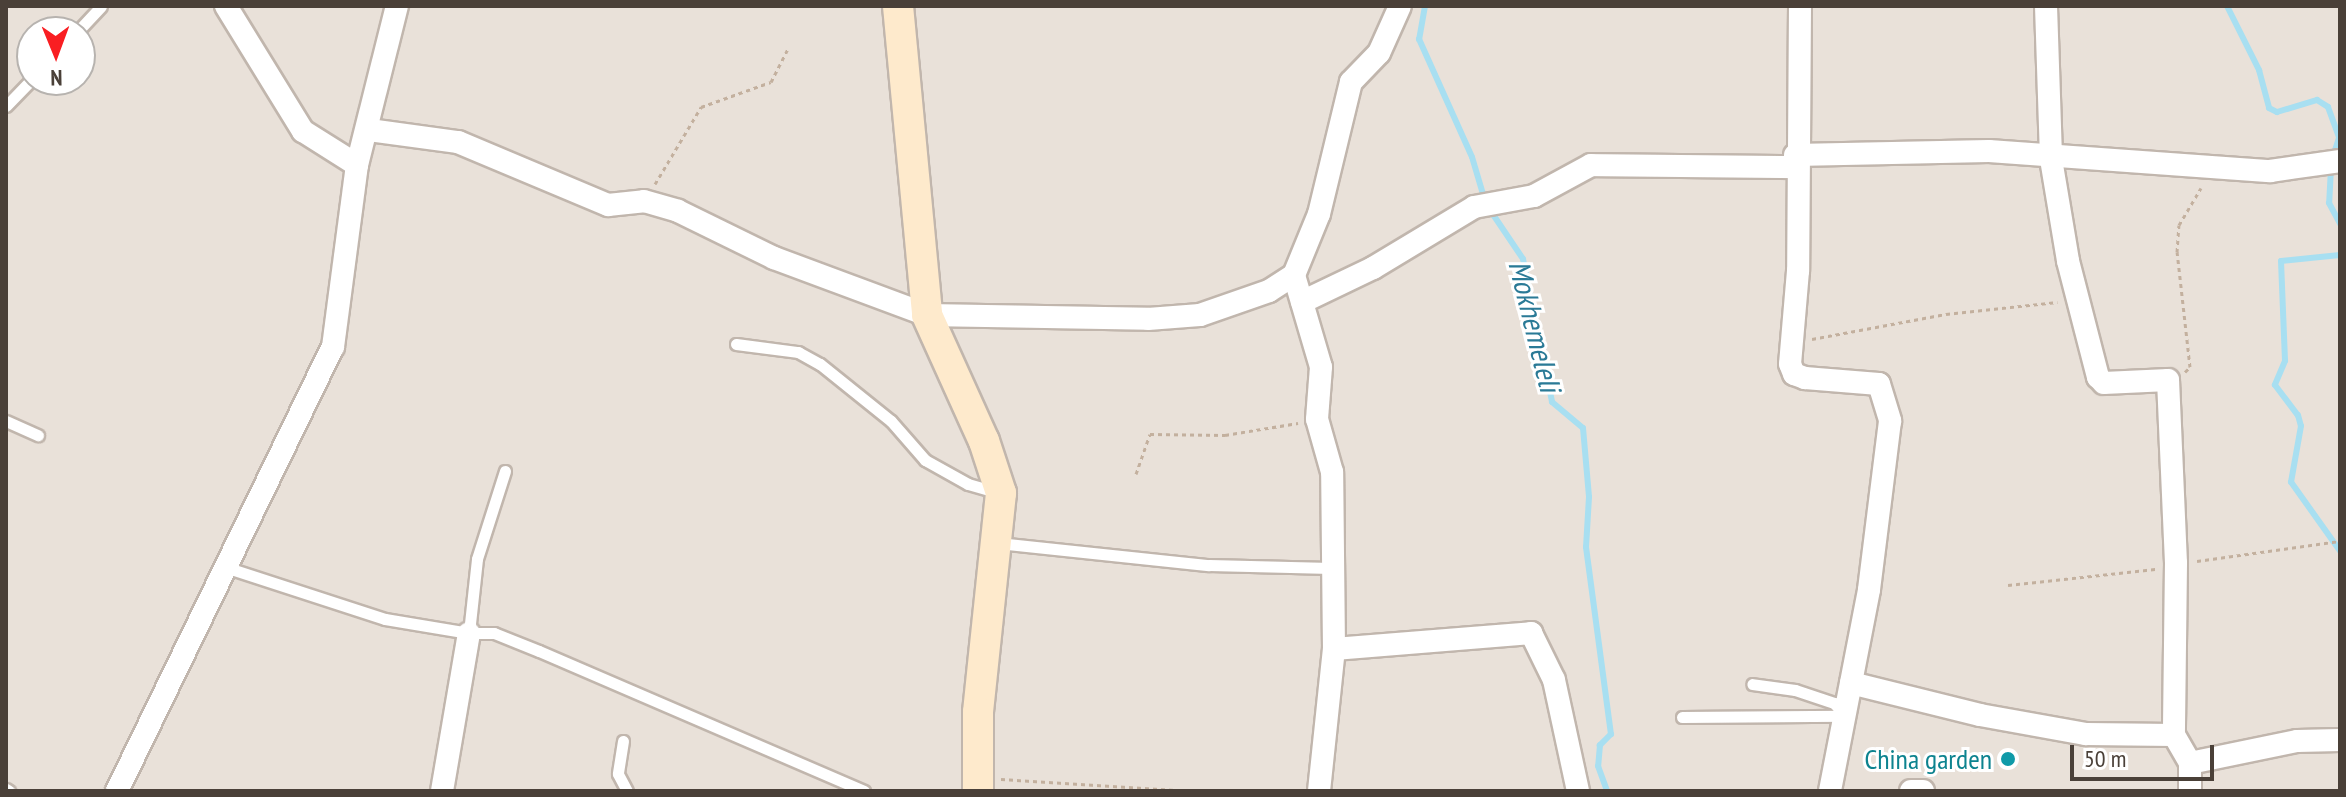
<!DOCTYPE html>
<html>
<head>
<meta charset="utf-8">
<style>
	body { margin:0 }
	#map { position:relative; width:2346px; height:797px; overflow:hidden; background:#f5f0eb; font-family:"PT Sans Narrow",sans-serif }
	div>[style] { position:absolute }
	.residential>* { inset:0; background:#e9e1d9 }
	.stream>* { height:6px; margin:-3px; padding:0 3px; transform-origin:3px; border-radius:3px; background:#a8dff1 }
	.path>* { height:3px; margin-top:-1.5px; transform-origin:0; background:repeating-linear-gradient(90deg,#c3b09e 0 4px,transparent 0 8px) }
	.roads { filter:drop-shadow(2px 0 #c1b6ad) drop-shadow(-2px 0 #c1b6ad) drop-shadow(0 2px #c1b6ad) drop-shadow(0 -2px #c1b6ad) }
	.lane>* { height:11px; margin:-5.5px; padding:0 5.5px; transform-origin:5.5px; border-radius:5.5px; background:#fff }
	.street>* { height:22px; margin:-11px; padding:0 11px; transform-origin:11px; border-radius:11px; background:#fff }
	.secondary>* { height:30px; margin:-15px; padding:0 15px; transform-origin:15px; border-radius:15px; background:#feeacc }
	.dots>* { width:22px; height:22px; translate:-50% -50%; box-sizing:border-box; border:4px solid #fff; border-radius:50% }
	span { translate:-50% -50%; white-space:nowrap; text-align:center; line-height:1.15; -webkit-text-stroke:6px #fff; paint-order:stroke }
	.culture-label { font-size:28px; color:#0d838f }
	.right { translate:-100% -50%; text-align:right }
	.water-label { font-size:30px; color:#2a7a96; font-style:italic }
	.frame { position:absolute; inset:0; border:8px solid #4a4038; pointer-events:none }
	.north { position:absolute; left:16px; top:16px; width:80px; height:80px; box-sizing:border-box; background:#fff; border:2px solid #b7b3af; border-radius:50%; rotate:179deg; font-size:22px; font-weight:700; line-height:32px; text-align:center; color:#4a4038 }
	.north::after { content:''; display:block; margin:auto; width:28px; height:36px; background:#f91e22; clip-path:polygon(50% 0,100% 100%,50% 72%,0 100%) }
	.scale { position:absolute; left:2070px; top:745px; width:144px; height:36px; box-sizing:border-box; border:4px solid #4a4038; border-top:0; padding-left:10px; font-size:24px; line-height:28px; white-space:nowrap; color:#4a4038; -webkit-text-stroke:6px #fff; paint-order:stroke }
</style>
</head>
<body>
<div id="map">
	<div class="residential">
		<div style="clip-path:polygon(evenodd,6px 6px,2340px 6px,2340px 791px,6px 791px,6px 6px,32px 32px,80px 32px,80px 80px,32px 80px,32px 32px)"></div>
	</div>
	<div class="stream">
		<div style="left:1425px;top:6px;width:34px;rotate:100deg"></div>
		<div style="left:1419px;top:39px;width:129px;rotate:65.8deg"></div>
		<div style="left:1472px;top:157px;width:46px;rotate:73.5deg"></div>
		<div style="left:2227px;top:6px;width:72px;rotate:63.4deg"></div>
		<div style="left:2259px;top:70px;width:39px;rotate:75deg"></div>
		<div style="left:2269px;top:108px;width:9px;rotate:27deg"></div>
		<div style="left:2277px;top:112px;width:42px;rotate:-16.7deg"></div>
		<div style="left:2317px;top:100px;width:13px;rotate:32deg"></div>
		<div style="left:2328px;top:107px;width:33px;rotate:70deg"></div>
		<div style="left:2339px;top:138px;width:20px;rotate:108deg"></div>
		<div style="left:2331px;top:168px;width:35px;rotate:93deg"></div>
		<div style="left:2329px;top:203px;width:24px;rotate:62deg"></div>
		<div style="left:1490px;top:210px;width:59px;rotate:56deg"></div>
		<div style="left:1523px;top:259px;width:146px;rotate:78.5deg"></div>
		<div style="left:1552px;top:402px;width:40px;rotate:40deg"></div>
		<div style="left:1583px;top:428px;width:69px;rotate:85deg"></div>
		<div style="left:1589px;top:497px;width:50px;rotate:93.4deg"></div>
		<div style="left:1586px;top:547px;width:189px;rotate:82.4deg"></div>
		<div style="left:1611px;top:734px;width:16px;rotate:135deg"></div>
		<div style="left:1600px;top:745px;width:21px;rotate:95deg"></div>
		<div style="left:1598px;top:766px;width:27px;rotate:70deg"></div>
		<div style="left:2340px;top:255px;width:59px;rotate:174.2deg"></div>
		<div style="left:2281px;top:261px;width:100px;rotate:87.7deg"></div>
		<div style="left:2285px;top:361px;width:26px;rotate:113deg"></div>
		<div style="left:2275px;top:385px;width:38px;rotate:53deg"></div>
		<div style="left:2298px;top:415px;width:11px;rotate:75deg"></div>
		<div style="left:2301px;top:426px;width:57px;rotate:100.1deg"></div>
		<div style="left:2291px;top:482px;width:85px;rotate:54.6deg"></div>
	</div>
	<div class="path">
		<div style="left:655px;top:184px;width:90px;rotate:-59.1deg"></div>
		<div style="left:701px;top:107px;width:74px;rotate:-19.7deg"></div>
		<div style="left:771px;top:82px;width:38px;rotate:-63deg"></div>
		<div style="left:1812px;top:339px;width:136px;rotate:-10.6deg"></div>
		<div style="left:1946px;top:314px;width:112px;rotate:-6.2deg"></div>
		<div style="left:2185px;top:372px;width:7px;rotate:-45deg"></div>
		<div style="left:2190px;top:367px;width:116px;rotate:-96.4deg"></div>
		<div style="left:2177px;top:252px;width:27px;rotate:-86deg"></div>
		<div style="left:2179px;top:225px;width:43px;rotate:-59.3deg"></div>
		<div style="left:1136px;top:474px;width:42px;rotate:-70.7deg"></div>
		<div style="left:1150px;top:434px;width:75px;rotate:0.8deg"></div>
		<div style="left:1225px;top:435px;width:74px;rotate:-9.3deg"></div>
		<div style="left:2197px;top:561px;width:144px;rotate:-8deg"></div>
		<div style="left:2008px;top:585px;width:148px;rotate:-6.2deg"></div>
		<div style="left:1001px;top:779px;width:191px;rotate:3.6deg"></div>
	</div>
	<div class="roads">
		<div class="lane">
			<div style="left:77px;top:32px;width:35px;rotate:-47deg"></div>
			<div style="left:6px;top:106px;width:37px;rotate:-46deg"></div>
			<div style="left:736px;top:344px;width:63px;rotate:7.4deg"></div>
			<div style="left:798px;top:352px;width:25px;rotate:29deg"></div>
			<div style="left:820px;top:364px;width:91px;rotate:38.8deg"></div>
			<div style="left:891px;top:421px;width:52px;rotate:48.9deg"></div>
			<div style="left:925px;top:460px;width:49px;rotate:29.2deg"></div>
			<div style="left:968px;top:484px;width:29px;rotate:16deg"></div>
			<div style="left:6px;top:421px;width:35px;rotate:24deg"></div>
			<div style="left:505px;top:471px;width:92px;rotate:107.7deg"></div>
			<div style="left:477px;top:559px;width:74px;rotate:96.2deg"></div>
			<div style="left:469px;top:633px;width:25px"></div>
			<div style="left:494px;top:633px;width:48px;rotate:21.8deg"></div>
			<div style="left:539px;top:651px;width:354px;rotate:23.3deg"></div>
			<div style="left:998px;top:543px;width:212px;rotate:6deg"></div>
			<div style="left:1209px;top:565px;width:122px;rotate:1.4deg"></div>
			<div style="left:228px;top:568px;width:165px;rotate:18deg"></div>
			<div style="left:385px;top:619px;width:85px;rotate:9.5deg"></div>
			<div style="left:1682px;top:717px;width:163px;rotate:-0.4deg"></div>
			<div style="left:1845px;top:716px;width:17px;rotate:-130deg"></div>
			<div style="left:1834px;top:703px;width:41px;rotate:-161.6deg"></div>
			<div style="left:1795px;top:690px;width:43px;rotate:-172.1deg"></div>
			<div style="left:623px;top:741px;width:33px;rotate:99deg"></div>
			<div style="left:618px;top:774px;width:19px;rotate:62deg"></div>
			<div style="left:6px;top:789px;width:4px;rotate:34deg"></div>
		</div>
		<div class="street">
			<div style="left:226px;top:6px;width:147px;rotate:58.4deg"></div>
			<div style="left:303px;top:131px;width:64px;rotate:32.2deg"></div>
			<div style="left:1800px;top:6px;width:265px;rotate:90.4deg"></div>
			<div style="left:1798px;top:271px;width:93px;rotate:94.9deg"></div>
			<div style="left:1790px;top:364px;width:11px;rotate:68deg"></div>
			<div style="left:1794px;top:374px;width:12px;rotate:20deg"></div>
			<div style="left:1805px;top:378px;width:74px;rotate:4.6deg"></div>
			<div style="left:1879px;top:384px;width:39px;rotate:73deg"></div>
			<div style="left:1890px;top:421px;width:170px;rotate:97.1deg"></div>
			<div style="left:1869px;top:590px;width:205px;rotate:101deg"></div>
			<div style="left:2046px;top:6px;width:153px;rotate:88.1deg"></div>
			<div style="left:2051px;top:159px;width:103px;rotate:80.5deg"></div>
			<div style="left:2068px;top:261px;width:120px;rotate:75.5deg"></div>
			<div style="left:2098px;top:377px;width:8px;rotate:45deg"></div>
			<div style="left:2104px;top:383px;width:64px;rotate:-2.7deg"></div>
			<div style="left:2168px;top:380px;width:183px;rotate:87.5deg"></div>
			<div style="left:2176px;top:563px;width:172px;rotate:90.7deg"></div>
			<div style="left:2174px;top:735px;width:32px;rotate:60deg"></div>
			<div style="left:2190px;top:763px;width:28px;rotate:90deg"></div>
			<div style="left:369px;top:130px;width:90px;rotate:7.7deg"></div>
			<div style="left:458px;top:142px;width:163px;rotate:22.8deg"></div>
			<div style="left:608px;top:205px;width:36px;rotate:-6deg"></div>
			<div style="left:644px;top:201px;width:35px;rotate:16deg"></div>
			<div style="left:678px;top:211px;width:107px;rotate:26.1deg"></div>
			<div style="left:774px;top:258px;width:163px;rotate:20.4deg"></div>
			<div style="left:927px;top:315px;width:221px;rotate:1deg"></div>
			<div style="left:1148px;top:319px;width:52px;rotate:-4.4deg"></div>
			<div style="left:1200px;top:315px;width:73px;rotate:-19.2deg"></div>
			<div style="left:1269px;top:291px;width:30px;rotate:-33deg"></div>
			<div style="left:1795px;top:155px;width:194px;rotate:-1.2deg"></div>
			<div style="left:1989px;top:151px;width:282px;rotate:4.1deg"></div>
			<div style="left:2270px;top:171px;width:71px;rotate:-8.1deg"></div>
			<div style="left:1302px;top:302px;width:79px;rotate:-25.6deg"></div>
			<div style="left:1373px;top:268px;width:118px;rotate:-31.1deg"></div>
			<div style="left:1474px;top:207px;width:61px;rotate:-10.4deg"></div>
			<div style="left:1534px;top:196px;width:65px;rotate:-28.5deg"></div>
			<div style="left:1591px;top:165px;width:204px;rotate:0.6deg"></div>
			<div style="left:1334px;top:649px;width:198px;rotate:-4.6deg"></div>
			<div style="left:1531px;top:633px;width:52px;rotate:63.9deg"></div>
			<div style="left:1554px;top:680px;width:114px;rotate:77.8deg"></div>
			<div style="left:1851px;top:683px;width:133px;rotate:13.9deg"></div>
			<div style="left:1980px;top:715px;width:108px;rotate:10.2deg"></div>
			<div style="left:2086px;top:734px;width:88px;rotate:0.7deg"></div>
			<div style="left:2190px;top:763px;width:109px;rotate:-11.6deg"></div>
			<div style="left:2297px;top:741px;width:43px;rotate:-1.3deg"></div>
			<div style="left:117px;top:791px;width:494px;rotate:-64.1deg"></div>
			<div style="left:333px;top:347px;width:184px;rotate:-82.5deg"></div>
			<div style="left:357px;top:165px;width:164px;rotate:-75.9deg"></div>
			<div style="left:442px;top:791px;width:160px;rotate:-80.3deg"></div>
			<div style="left:1319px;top:791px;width:143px;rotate:-84deg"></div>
			<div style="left:1334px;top:649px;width:177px;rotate:-90.6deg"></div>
			<div style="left:1332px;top:472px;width:55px;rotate:-105.8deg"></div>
			<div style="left:1317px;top:419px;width:52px;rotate:-85.6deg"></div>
			<div style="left:1321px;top:367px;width:96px;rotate:-106.4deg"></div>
			<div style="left:1294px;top:275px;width:66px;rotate:-67.7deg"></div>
			<div style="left:1319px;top:214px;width:136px;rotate:-76.4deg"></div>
			<div style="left:1351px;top:82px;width:40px;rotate:-46deg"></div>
			<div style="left:1379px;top:53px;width:51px;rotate:-65.9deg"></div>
			<div style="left:1911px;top:791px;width:12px"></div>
		</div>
		<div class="secondary">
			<div style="left:898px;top:6px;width:310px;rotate:84.6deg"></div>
			<div style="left:927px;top:315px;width:138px;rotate:65.7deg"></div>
			<div style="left:984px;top:441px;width:55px;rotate:71.9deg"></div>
			<div style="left:1001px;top:493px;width:220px;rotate:96deg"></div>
			<div style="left:978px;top:712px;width:79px;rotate:90deg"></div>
		</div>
	</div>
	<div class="dots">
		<div style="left:2008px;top:759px;background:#0f9aa8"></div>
	</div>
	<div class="culture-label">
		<span class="right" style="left:1992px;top:759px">China garden</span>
	</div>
	<div class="water-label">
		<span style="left:1535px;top:326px;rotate:76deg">Mokhemeleli</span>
	</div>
	<div class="frame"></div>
	<div class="north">N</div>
	<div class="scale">50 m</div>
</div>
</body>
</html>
